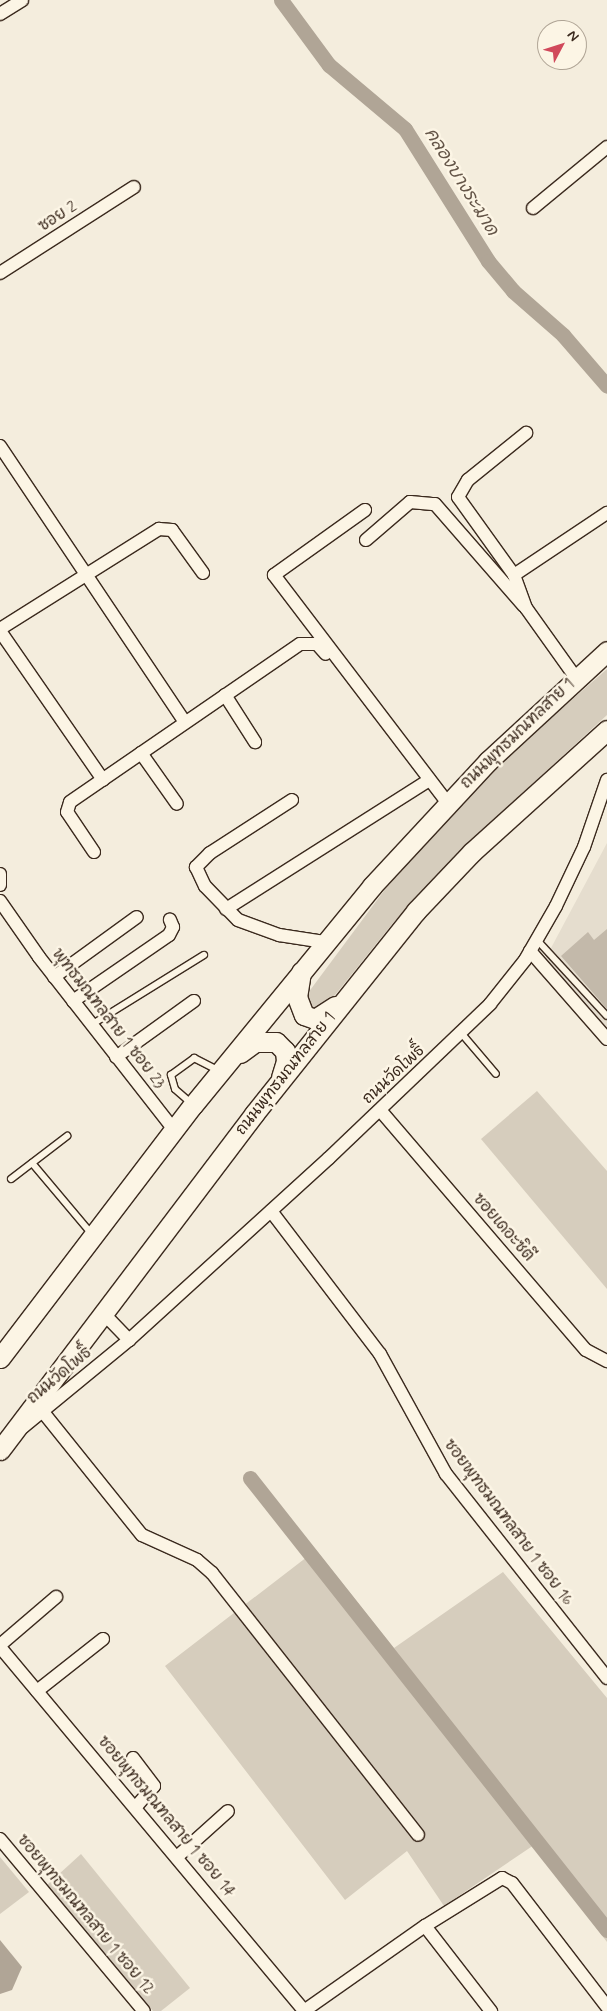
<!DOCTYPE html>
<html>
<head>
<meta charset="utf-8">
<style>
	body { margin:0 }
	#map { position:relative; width:607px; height:2011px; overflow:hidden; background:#f4eddd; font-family:Mynerve,"Playpen Sans Thai",sans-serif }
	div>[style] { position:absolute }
	.built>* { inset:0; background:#e5ddce }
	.green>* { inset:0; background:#d6cdbd }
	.water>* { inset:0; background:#b0a596 }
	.canal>* { height:15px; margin:-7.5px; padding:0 7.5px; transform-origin:7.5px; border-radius:7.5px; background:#b0a596 }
	.building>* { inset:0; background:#c3b9aa }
	.roads { filter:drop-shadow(1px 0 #3b2a1e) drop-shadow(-1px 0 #3b2a1e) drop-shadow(0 1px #3b2a1e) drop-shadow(0 -1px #3b2a1e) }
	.lane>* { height:6px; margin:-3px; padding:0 3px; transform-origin:3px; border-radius:3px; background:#fcf5e5 }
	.street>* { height:12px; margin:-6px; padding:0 6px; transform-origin:6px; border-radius:6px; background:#fcf5e5 }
	.secondary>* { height:19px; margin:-9.5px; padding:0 9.5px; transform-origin:9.5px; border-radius:9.5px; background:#fcf5e5 }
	span { translate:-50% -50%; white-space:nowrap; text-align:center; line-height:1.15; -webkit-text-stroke:5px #fcf5e5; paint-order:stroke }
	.street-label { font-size:16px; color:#3b2a1e }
	.water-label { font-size:18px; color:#645548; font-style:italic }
	.north { position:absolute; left:537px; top:20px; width:50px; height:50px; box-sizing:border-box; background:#fcf5e5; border:1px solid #afa495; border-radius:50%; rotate:50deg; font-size:14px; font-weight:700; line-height:20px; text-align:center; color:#3b2a1e }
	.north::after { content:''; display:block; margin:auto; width:18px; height:22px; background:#d1495b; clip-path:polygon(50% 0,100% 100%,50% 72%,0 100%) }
</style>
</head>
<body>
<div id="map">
	<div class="built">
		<div style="clip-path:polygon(607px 843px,607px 1033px,543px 963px)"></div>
	</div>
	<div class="green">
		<div style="clip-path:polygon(607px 669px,607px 715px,465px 846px,393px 923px,327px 1005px,313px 1010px,308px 1006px,308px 993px,386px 888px,505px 758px)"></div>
		<div style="clip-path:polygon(537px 1091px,607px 1171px,607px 1289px,481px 1139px)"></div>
		<div style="clip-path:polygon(316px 1550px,394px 1648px,503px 1572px,607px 1698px,607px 1942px,534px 1845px,444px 1906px,407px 1851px,345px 1900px,165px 1666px)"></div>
		<div style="clip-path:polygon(81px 1854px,190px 1988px,161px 2011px,153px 2011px,47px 1885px)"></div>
		<div style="clip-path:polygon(0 1857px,29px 1892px,0 1914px)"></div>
	</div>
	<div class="water">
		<div style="clip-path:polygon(0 1940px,22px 1967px,12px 1990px,0 1994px)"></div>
	</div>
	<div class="canal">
		<div style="left:281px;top:0;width:81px;rotate:53.6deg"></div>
		<div style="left:329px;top:65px;width:99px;rotate:40.1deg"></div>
		<div style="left:405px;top:129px;width:156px;rotate:57.8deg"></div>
		<div style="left:488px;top:261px;width:39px;rotate:50deg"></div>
		<div style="left:513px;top:291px;width:67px;rotate:41.3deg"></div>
		<div style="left:563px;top:335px;width:67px;rotate:49.2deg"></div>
		<div style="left:250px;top:1478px;width:576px;rotate:51.7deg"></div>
	</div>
	<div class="building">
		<div style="clip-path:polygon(607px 929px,607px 1009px,561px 956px,588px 932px,594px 940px)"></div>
	</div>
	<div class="roads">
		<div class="lane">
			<div style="left:537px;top:940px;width:103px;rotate:47.4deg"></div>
			<div style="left:91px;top:1025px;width:133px;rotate:-31.8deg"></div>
			<div style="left:462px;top:1034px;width:52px;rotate:49.6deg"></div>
			<div style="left:191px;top:1103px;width:21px;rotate:-139deg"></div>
			<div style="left:175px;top:1089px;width:15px;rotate:-106deg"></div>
			<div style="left:171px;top:1075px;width:29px;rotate:-36deg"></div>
			<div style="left:194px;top:1058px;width:28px;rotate:27deg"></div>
			<div style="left:32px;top:1163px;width:92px;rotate:49.9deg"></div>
			<div style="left:11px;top:1179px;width:71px;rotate:-37.5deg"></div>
		</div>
		<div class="street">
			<div style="left:0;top:14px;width:26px;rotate:-32deg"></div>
			<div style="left:533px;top:208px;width:96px;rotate:-39.5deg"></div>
			<div style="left:0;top:273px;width:159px;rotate:-32.7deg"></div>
			<div style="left:0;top:446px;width:332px;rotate:56.2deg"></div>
			<div style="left:365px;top:510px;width:112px;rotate:144.5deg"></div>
			<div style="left:274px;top:575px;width:287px;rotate:52.7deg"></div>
			<div style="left:366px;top:540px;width:58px;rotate:-40.8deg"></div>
			<div style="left:410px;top:502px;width:25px;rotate:5deg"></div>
			<div style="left:435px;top:504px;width:135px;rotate:48.9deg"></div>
			<div style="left:514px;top:575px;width:96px;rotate:-125.7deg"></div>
			<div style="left:458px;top:497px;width:20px;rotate:-60deg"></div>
			<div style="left:468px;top:480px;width:75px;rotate:-39deg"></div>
			<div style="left:0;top:629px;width:188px;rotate:-32.2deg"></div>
			<div style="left:159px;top:529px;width:13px;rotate:4deg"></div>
			<div style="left:172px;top:530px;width:53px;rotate:54.2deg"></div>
			<div style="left:0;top:631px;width:181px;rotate:55.3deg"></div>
			<div style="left:576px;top:678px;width:86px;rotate:-125.5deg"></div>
			<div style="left:526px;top:608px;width:35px;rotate:-110deg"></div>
			<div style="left:514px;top:575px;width:112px;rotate:-33.7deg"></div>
			<div style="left:225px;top:695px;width:56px;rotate:57.4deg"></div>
			<div style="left:141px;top:753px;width:62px;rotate:54.8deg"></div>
			<div style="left:292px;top:800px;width:98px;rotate:147.1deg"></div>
			<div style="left:210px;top:853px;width:20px;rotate:135deg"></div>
			<div style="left:196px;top:867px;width:21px;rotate:65deg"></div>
			<div style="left:205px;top:886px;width:47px;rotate:45.9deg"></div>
			<div style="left:238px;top:920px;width:44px;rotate:20.1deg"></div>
			<div style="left:279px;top:935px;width:46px;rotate:8.8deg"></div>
			<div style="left:94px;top:852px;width:48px;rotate:-124deg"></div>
			<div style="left:67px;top:812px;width:10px;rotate:-73deg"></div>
			<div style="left:70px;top:802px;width:279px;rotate:-34.5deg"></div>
			<div style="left:300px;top:644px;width:17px"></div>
			<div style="left:317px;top:644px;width:13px;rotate:48deg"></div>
			<div style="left:0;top:874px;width:11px;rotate:90deg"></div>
			<div style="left:0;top:901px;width:68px;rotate:55.1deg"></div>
			<div style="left:39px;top:957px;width:221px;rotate:52deg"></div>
			<div style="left:226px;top:909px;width:241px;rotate:-32.4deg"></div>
			<div style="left:530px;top:951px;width:117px;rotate:48.8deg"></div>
			<div style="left:54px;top:977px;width:102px;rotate:-35.9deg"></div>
			<div style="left:73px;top:1001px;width:116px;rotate:-34.5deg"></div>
			<div style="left:169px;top:935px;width:9px;rotate:-63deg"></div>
			<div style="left:173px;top:927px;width:8px;rotate:-113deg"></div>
			<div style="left:116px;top:1057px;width:96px;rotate:-35.7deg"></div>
			<div style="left:380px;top:1110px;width:316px;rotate:49.4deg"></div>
			<div style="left:586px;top:1350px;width:24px;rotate:28deg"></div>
			<div style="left:271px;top:1211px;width:180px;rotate:52.7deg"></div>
			<div style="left:380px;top:1354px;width:137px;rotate:61.2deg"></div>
			<div style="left:446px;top:1474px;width:260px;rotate:51.7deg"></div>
			<div style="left:105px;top:1315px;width:35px;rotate:46deg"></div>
			<div style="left:43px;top:1412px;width:158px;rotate:51.2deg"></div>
			<div style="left:142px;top:1535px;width:60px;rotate:24.4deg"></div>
			<div style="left:197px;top:1560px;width:20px;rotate:41deg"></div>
			<div style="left:212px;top:1573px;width:333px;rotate:51.8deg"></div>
			<div style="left:23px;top:1427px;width:137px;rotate:-39.4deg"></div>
			<div style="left:129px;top:1340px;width:270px;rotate:-42.3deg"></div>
			<div style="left:329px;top:1158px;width:223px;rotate:-43.7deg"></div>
			<div style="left:490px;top:1004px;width:56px;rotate:-51.5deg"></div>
			<div style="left:525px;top:960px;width:62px;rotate:-60.1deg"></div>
			<div style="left:556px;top:906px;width:65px;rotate:-64.6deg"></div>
			<div style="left:584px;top:847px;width:71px;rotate:-71.1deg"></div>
			<div style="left:0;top:1645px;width:74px;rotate:-40.6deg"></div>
			<div style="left:0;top:1647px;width:474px;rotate:50.1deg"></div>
			<div style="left:304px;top:2011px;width:148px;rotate:-35.1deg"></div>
			<div style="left:425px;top:1926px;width:91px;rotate:-31.9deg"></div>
			<div style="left:502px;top:1878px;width:11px;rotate:27deg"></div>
			<div style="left:512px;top:1883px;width:156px;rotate:52.5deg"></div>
			<div style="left:37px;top:1691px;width:84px;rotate:-38.2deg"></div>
			<div style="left:133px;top:1758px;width:35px;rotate:53deg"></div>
			<div style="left:154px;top:1786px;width:28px;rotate:131deg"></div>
			<div style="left:0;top:1839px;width:224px;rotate:50.1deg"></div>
			<div style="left:178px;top:1856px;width:67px;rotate:-42deg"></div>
			<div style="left:425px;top:1926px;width:108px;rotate:52.2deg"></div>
		</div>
		<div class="secondary">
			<div style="left:301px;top:972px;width:25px;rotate:99deg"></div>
			<div style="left:297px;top:997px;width:19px;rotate:69deg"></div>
			<div style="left:304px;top:1015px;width:12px;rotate:20deg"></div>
			<div style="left:315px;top:1019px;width:24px;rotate:-33deg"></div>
			<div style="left:240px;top:1053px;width:19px;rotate:-36deg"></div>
			<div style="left:255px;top:1042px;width:21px"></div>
			<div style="left:276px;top:1042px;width:13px;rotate:45deg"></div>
			<div style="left:285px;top:1051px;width:10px;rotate:84deg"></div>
			<div style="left:286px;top:1061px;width:17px;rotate:107deg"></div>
			<div style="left:0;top:1358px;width:318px;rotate:-52.7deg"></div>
			<div style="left:193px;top:1105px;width:283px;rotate:-50.7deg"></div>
			<div style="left:372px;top:886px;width:171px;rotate:-47.1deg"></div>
			<div style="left:488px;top:761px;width:162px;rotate:-42.7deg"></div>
			<div style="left:0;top:1450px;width:421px;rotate:-52.9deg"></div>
			<div style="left:254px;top:1114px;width:260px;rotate:-51.4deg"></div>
			<div style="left:416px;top:911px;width:81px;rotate:-46.5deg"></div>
			<div style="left:472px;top:852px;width:182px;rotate:-42.1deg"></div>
		</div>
	</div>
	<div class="street-label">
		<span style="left:58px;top:217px;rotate:-33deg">ซอย 2</span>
		<span style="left:518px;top:734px;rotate:-44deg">ถนนพุทธมณฑลสาย 1</span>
		<span style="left:108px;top:1019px;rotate:52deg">พุทธมณฑลสาย 1 ซอย 23</span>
		<span style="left:286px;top:1074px;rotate:-52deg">ถนนพุทธมณฑลสาย 1</span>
		<span style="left:394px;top:1075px;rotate:-43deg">ถนนวัดโพธิ์</span>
		<span style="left:503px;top:1228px;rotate:49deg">ซอยเดอะซิตี</span>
		<span style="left:60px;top:1376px;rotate:-40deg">ถนนวัดโพธิ์</span>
		<span style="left:508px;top:1523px;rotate:53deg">ซอยพุทธมณฑลสาย 1 ซอย 16</span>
		<span style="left:166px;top:1817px;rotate:50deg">ซอยพุทธมณฑลสาย 1 ซอย 14</span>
		<span style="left:85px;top:1915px;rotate:50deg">ซอยพุทธมณฑลสาย 1 ซอย 12</span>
	</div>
	<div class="water-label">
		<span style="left:461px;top:182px;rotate:58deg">คลองบางระมาด</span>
	</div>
	<div class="north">N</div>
</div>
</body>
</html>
